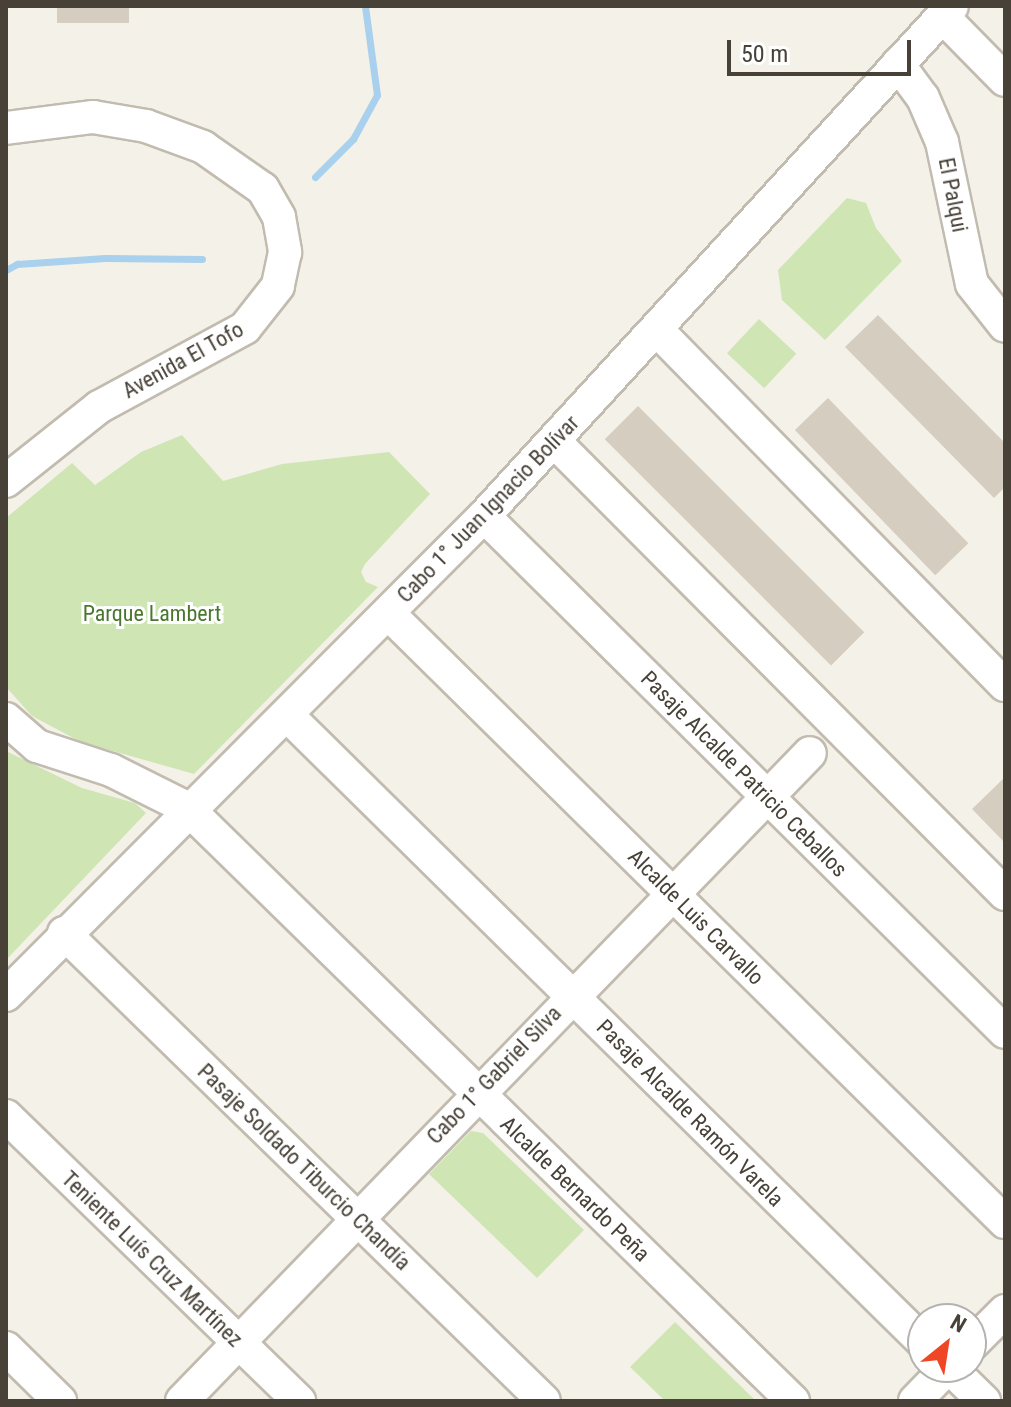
<!DOCTYPE html>
<html>
<head>
<meta charset="utf-8">
<style>
	body { margin:0 }
	#map { position:relative; width:1011px; height:1407px; overflow:hidden; background:#f4f1e9; font-family:"Roboto Condensed",sans-serif }
	div>[style] { position:absolute }
	.green>* { inset:0; background:#cfe6b4; transform-origin:0 0 }
	.stream>* { height:7px; margin:-3.5px; padding:0 3.5px; transform-origin:3.5px; border-radius:3.5px; background:#a9d0ed }
	.building>* { inset:0; background:#d5cdbf; transform-origin:0 0 }
	.roads { filter:drop-shadow(2px 0 #c2bbaf) drop-shadow(-2px 0 #c2bbaf) drop-shadow(0 2px #c2bbaf) drop-shadow(0 -2px #c2bbaf) }
	.minor>* { height:32px; margin:-16px; padding:0 16px; transform-origin:16px; border-radius:16px; background:#fff }
	span { translate:-50% -50%; white-space:nowrap; text-align:center; line-height:1.15; -webkit-text-stroke:6px #fff; paint-order:stroke }
	.street-label { font-size:22px; color:#474138 }
	.park-label { font-size:22px; color:#48772d }
	.frame { position:absolute; inset:0; border:8px solid #474138; pointer-events:none }
	.north { position:absolute; left:907px; top:1303px; width:80px; height:80px; box-sizing:border-box; background:#fff; border:2px solid #b5b3af; border-radius:50%; rotate:30deg; font-size:22px; font-weight:700; line-height:32px; text-align:center; color:#474138 }
	.north::after { content:''; display:block; margin:auto; width:28px; height:36px; background:#ef4625; clip-path:polygon(50% 0,100% 100%,50% 72%,0 100%) }
	.scale { position:absolute; left:727px; top:40px; width:184px; height:36px; box-sizing:border-box; border:4px solid #474138; border-top:0; padding-left:10px; font-size:24px; line-height:28px; white-space:nowrap; color:#474138; -webkit-text-stroke:6px #fff; paint-order:stroke }
</style>
</head>
<body>
<div id="map">
	<div class="green">
		<div style="clip-path:polygon(847px 198px,866px 203px,876px 228px,902px 261px,825px 340px,782px 300px,778px 270px)"></div>
		<div style="left:759px;top:319px;width:51px;height:47px;rotate:43deg"></div>
		<div style="clip-path:polygon(182px 435px,223px 481px,282px 464px,389px 452px,430px 494px,365px 564px,361px 572px,366px 582px,378px 587px,194px 774px,81px 742px,32px 716px,6px 687px,6px 518px,72px 463px,95px 485px,141px 452px)"></div>
		<div style="clip-path:polygon(6px 751px,82px 788px,135px 803px,146px 813px,6px 960px)"></div>
		<div style="clip-path:polygon(471px 1131px,483px 1133px,584px 1230px,537px 1278px,429px 1174px)"></div>
		<div style="clip-path:polygon(675px 1322px,756px 1401px,665px 1401px,630px 1367px)"></div>
	</div>
	<div class="stream">
		<div style="left:315px;top:177px;width:54px;rotate:-45deg"></div>
		<div style="left:353px;top:139px;width:50px;rotate:-61.4deg"></div>
		<div style="left:377px;top:95px;width:90px;rotate:-97.7deg"></div>
		<div style="left:6px;top:270px;width:13px;rotate:-29deg"></div>
		<div style="left:17px;top:264px;width:88px;rotate:-3.9deg"></div>
		<div style="left:105px;top:258px;width:97px;rotate:0.6deg"></div>
	</div>
	<div class="building">
		<div style="left:57px;top:6px;width:72px;height:17px"></div>
		<div style="clip-path:polygon(878px 315px,1005px 443px,1005px 487px,994px 498px,845px 347px)"></div>
		<div style="left:828px;top:398px;width:202px;height:46px;rotate:46deg"></div>
		<div style="left:638px;top:406px;width:320px;height:47px;rotate:45deg"></div>
		<div style="clip-path:polygon(1005px 777px,1005px 843px,972px 809px)"></div>
	</div>
	<div class="roads">
		<div class="minor">
			<div style="left:943px;top:17px;width:88px;rotate:45.5deg"></div>
			<div style="left:898px;top:64px;width:42px;rotate:53.7deg"></div>
			<div style="left:923px;top:98px;width:48px;rotate:66.6deg"></div>
			<div style="left:942px;top:142px;width:145px;rotate:78.1deg"></div>
			<div style="left:972px;top:284px;width:53px;rotate:51.8deg"></div>
			<div style="left:6px;top:128px;width:88px;rotate:-7.2deg"></div>
			<div style="left:93px;top:117px;width:54px;rotate:9.6deg"></div>
			<div style="left:146px;top:126px;width:61px;rotate:20.2deg"></div>
			<div style="left:203px;top:147px;width:73px;rotate:35deg"></div>
			<div style="left:263px;top:189px;width:32px;rotate:60deg"></div>
			<div style="left:279px;top:217px;width:36px;rotate:80deg"></div>
			<div style="left:285px;top:252px;width:35px;rotate:102deg"></div>
			<div style="left:278px;top:286px;width:53px;rotate:128.2deg"></div>
			<div style="left:245px;top:328px;width:166px;rotate:151.6deg"></div>
			<div style="left:99px;top:407px;width:119px;rotate:141.5deg"></div>
			<div style="left:657px;top:330px;width:497px;rotate:45.6deg"></div>
			<div style="left:554px;top:441px;width:639px;rotate:45.13deg"></div>
			<div style="left:484px;top:516px;width:733px;rotate:44.72deg"></div>
			<div style="left:388px;top:613px;width:867px;rotate:44.63deg"></div>
			<div style="left:287px;top:715px;width:893px;rotate:44.59deg"></div>
			<div style="left:6px;top:719px;width:41px;rotate:41.1deg"></div>
			<div style="left:37px;top:746px;width:78px;rotate:18deg"></div>
			<div style="left:111px;top:770px;width:85px;rotate:26.6deg"></div>
			<div style="left:187px;top:808px;width:848px;rotate:44.38deg"></div>
			<div style="left:64px;top:933px;width:670px;rotate:44.27deg"></div>
			<div style="left:6px;top:995px;width:677px;rotate:-45.06deg"></div>
			<div style="left:484px;top:516px;width:692px;rotate:-47.46deg"></div>
			<div style="left:6px;top:1116px;width:409px;rotate:44.2deg"></div>
			<div style="left:971px;top:1345px;width:48px;rotate:-45deg"></div>
			<div style="left:6px;top:1348px;width:76px;rotate:44.5deg"></div>
			<div style="left:949px;top:1367px;width:49px;rotate:44.2deg"></div>
			<div style="left:182px;top:1401px;width:902px;rotate:-45.9deg"></div>
			<div style="left:915px;top:1401px;width:47px;rotate:-45.9deg"></div>
		</div>
	</div>
	<div class="street-label">
		<span style="left:953px;top:195px;rotate:79deg">El Palqui</span>
		<span style="left:183px;top:360px;rotate:-29deg">Avenida El Tofo</span>
		<span style="left:488px;top:509px;rotate:-46deg">Cabo 1° Juan Ignacio Bolívar</span>
		<span style="left:744px;top:774px;rotate:45deg">Pasaje Alcalde Patricio Ceballos</span>
		<span style="left:696px;top:917px;rotate:45deg">Alcalde Luis Carvallo</span>
		<span style="left:494px;top:1075px;rotate:-46deg">Cabo 1° Gabriel Silva</span>
		<span style="left:690px;top:1113px;rotate:45deg">Pasaje Alcalde Ramón Varela</span>
		<span style="left:304px;top:1167px;rotate:44deg">Pasaje Soldado Tiburcio Chandía</span>
		<span style="left:575px;top:1189px;rotate:44deg">Alcalde Bernardo Peña</span>
		<span style="left:152px;top:1259px;rotate:44deg">Teniente Luís Cruz Martínez</span>
	</div>
	<div class="park-label">
		<span style="left:152px;top:614px">Parque Lambert</span>
	</div>
	<div class="frame"></div>
	<div class="north">N</div>
	<div class="scale">50 m</div>
</div>
</body>
</html>
